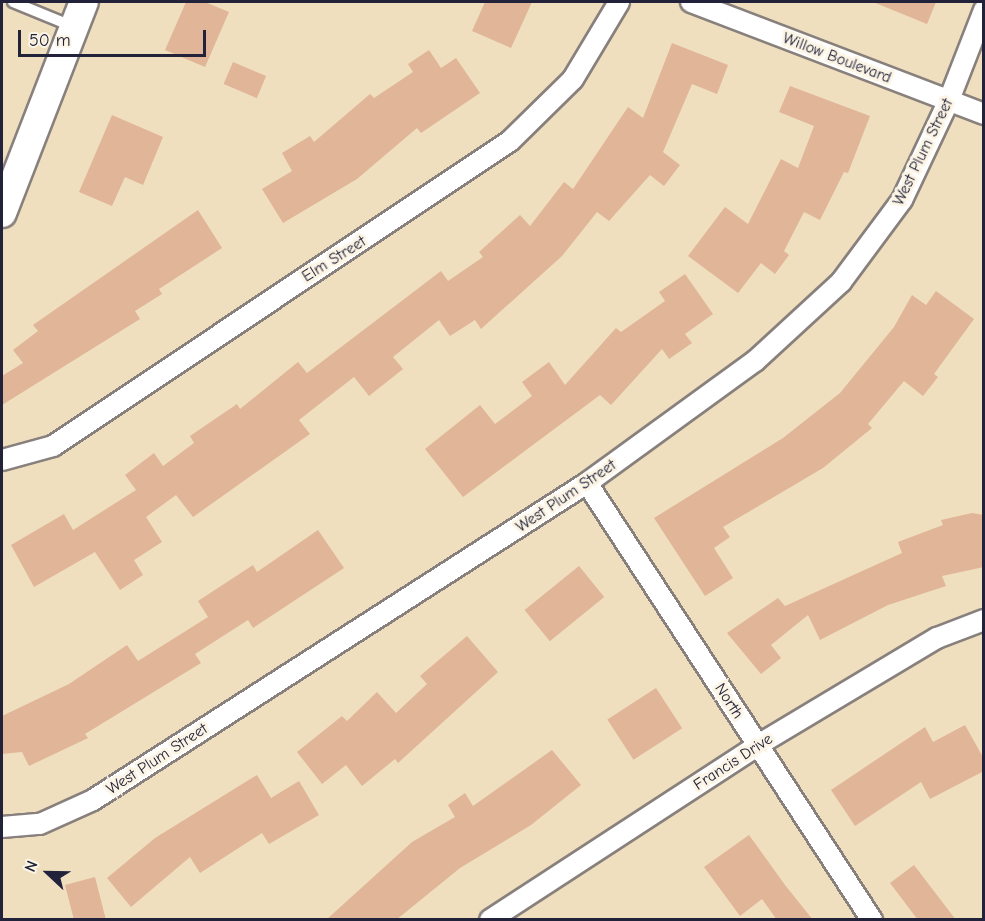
<!DOCTYPE html>
<html>
<head>
<meta charset="utf-8">
<style>
	body { margin:0 }
	#map { position:relative; width:985px; height:921px; overflow:hidden; background:#efdfbe; font-family:"Comic Neue",sans-serif }
	div>[style] { position:absolute }
	.building>* { inset:0; background:#e1b597; transform-origin:0 0 }
	.roads { filter:drop-shadow(2px 0 #88807c) drop-shadow(-2px 0 #88807c) drop-shadow(0 2px #88807c) drop-shadow(0 -2px #88807c) }
	.lane>* { height:10px; margin:-5px; padding:0 5px; transform-origin:5px; border-radius:5px; background:#fff }
	.street>* { height:20px; margin:-10px; padding:0 10px; transform-origin:10px; border-radius:10px; background:#fff }
	.secondary>* { height:28px; margin:-14px; padding:0 14px; transform-origin:14px; border-radius:14px; background:#fff }
	span { translate:-50% -50%; white-space:nowrap; text-align:center; line-height:1.15; -webkit-text-stroke:6px #fcf5e5; paint-order:stroke }
	.street-label { font-size:16px; color:#22223b }
	.frame { position:absolute; inset:0; border:3px solid #22223b; pointer-events:none }
	.north { position:absolute; left:18px; top:843px; width:60px; height:60px; -webkit-text-stroke:4px #fcf5e5; paint-order:stroke; rotate:292deg; font-size:16px; font-weight:700; line-height:24px; text-align:center; color:#22223b }
	.north::after { content:''; display:block; margin:auto; width:21px; height:27px; background:#22223b; clip-path:polygon(50% 0,100% 100%,50% 72%,0 100%) }
	.scale { position:absolute; left:18px; top:30px; width:188px; height:27px; box-sizing:border-box; border:3px solid #22223b; border-top:0; padding-left:8px; font-size:18px; line-height:21px; white-space:nowrap; color:#22223b; -webkit-text-stroke:4px #fcf5e5; paint-order:stroke }
</style>
</head>
<body>
<div id="map">
	<div class="building">
		<div style="clip-path:polygon(186px 2px,205px 2px,229px 12px,205px 67px,165px 50px)"></div>
		<div style="clip-path:polygon(485px 2px,532px 2px,511px 48px,472px 31px)"></div>
		<div style="clip-path:polygon(873px 2px,936px 2px,927px 24px)"></div>
		<div style="clip-path:polygon(672px 43px,728px 65px,717px 94px,692px 84px,663px 152px,680px 165px,664px 186px,650px 175px,609px 221px,597px 212px,562px 256px,481px 329px,475px 320px,450px 336px,439px 320px,393px 357px,403px 369px,369px 396px,354px 377px,299px 420px,310px 434px,193px 517px,176px 495px,146px 517px,162px 542px,134px 560px,143px 575px,120px 590px,95px 552px,34px 587px,11px 545px,64px 514px,73px 530px,136px 490px,125px 475px,154px 453px,163px 466px,194px 443px,190px 436px,237px 404px,240px 409px,298px 362px,307px 373px,441px 271px,448px 281px,483px 257px,479px 252px,520px 215px,530px 226px,564px 182px,573px 189px,628px 107px,643px 118px)"></div>
		<div style="clip-path:polygon(429px 50px,441px 68px,456px 58px,480px 93px,421px 133px,417px 128px,357px 179px,283px 223px,262px 189px,292px 171px,282px 153px,310px 136px,314px 142px,370px 94px,374px 98px,413px 72px,408px 64px)"></div>
		<div style="left:233px;top:62px;width:36px;height:24px;rotate:23deg"></div>
		<div style="clip-path:polygon(790px 86px,870px 116px,848px 173px,844px 172px,820px 220px,804px 212px,784px 251px,789px 255px,775px 274px,761px 263px,738px 293px,688px 256px,725px 207px,748px 224px,781px 159px,798px 168px,814px 126px,779px 112px)"></div>
		<div style="clip-path:polygon(112px 115px,163px 137px,143px 185px,125px 177px,112px 206px,79px 192px)"></div>
		<div style="clip-path:polygon(198px 210px,222px 248px,159px 289px,162px 294px,135px 311px,140px 319px,2px 405px,2px 376px,23px 363px,13px 350px,38px 331px,33px 325px)"></div>
		<div style="clip-path:polygon(685px 274px,713px 314px,685px 334px,692px 343px,669px 359px,662px 349px,611px 405px,600px 395px,463px 497px,425px 449px,480px 405px,495px 424px,532px 396px,522px 382px,549px 362px,565px 385px,616px 328px,621px 332px,665px 301px,659px 292px)"></div>
		<div style="clip-path:polygon(936px 291px,974px 319px,934px 374px,938px 377px,923px 396px,904px 381px,868px 424px,872px 428px,823px 468px,723px 527px,730px 537px,714px 548px,733px 578px,705px 596px,654px 518px,783px 438px,840px 393px,894px 327px,912px 295px,926px 305px)"></div>
		<div style="clip-path:polygon(972px 513px,984px 515px,984px 567px,942px 576px,946px 586px,888px 605px,820px 640px,808px 615px,771px 645px,781px 658px,761px 674px,727px 633px,778px 598px,785px 606px,902px 553px,898px 542px,943px 525px,941px 520px)"></div>
		<div style="clip-path:polygon(318px 530px,344px 568px,253px 628px,248px 620px,195px 654px,201px 663px,85px 734px,88px 738px,29px 766px,22px 752px,2px 754px,2px 716px,69px 684px,127px 645px,138px 661px,208px 617px,198px 601px,253px 565px,257px 572px)"></div>
		<div style="left:579px;top:566px;width:40px;height:70px;rotate:51deg"></div>
		<div style="clip-path:polygon(467px 636px,498px 672px,398px 763px,395px 759px,362px 786px,346px 765px,322px 784px,297px 752px,342px 716px,347px 721px,377px 692px,396px 713px,427px 684px,420px 676px)"></div>
		<div style="left:656px;top:688px;width:48px;height:58px;rotate:57deg"></div>
		<div style="clip-path:polygon(965px 725px,984px 759px,984px 771px,930px 799px,921px 782px,855px 826px,831px 790px,925px 727px,933px 742px)"></div>
		<div style="clip-path:polygon(552px 750px,581px 785px,531px 825px,460px 868px,396px 920px,326px 920px,412px 842px,455px 817px,448px 805px,465px 793px,473px 806px)"></div>
		<div style="clip-path:polygon(257px 775px,271px 798px,299px 781px,319px 815px,269px 844px,262px 833px,200px 873px,190px 857px,131px 907px,107px 878px,155px 838px)"></div>
		<div style="clip-path:polygon(749px 835px,785px 885px,813px 920px,777px 920px,762px 899px,740px 916px,704px 867px)"></div>
		<div style="clip-path:polygon(914px 865px,956px 920px,918px 920px,890px 883px)"></div>
		<div style="clip-path:polygon(95px 877px,106px 920px,74px 920px,65px 885px)"></div>
	</div>
	<div class="roads">
		<div class="lane">
			<div style="left:13px;top:2px;width:66px;rotate:22.3deg"></div>
		</div>
		<div class="street">
			<div style="left:691px;top:2px;width:314px;rotate:20.9deg"></div>
			<div style="left:2px;top:460px;width:53px;rotate:-15.4deg"></div>
			<div style="left:53px;top:446px;width:549px;rotate:-33.72deg"></div>
			<div style="left:510px;top:141px;width:88px;rotate:-44.5deg"></div>
			<div style="left:573px;top:79px;width:90px;rotate:-59.1deg"></div>
			<div style="left:587px;top:483px;width:522px;rotate:56.89deg"></div>
			<div style="left:2px;top:827px;width:38px;rotate:-5deg"></div>
			<div style="left:40px;top:824px;width:58px;rotate:-24.4deg"></div>
			<div style="left:93px;top:800px;width:587px;rotate:-32.69deg"></div>
			<div style="left:587px;top:483px;width:208px;rotate:-36deg"></div>
			<div style="left:755px;top:361px;width:117px;rotate:-42.6deg"></div>
			<div style="left:841px;top:282px;width:102px;rotate:-53.4deg"></div>
			<div style="left:902px;top:200px;width:110px;rotate:-64.8deg"></div>
			<div style="left:949px;top:100px;width:97px;rotate:-68.7deg"></div>
			<div style="left:490px;top:920px;width:320px;rotate:-33.1deg"></div>
			<div style="left:758px;top:745px;width:209px;rotate:-30.9deg"></div>
			<div style="left:937px;top:638px;width:50px;rotate:-21deg"></div>
		</div>
		<div class="secondary">
			<div style="left:2px;top:213px;width:226px;rotate:-68.8deg"></div>
		</div>
	</div>
	<div class="street-label">
		<span style="left:837px;top:58px;rotate:21deg">Willow Boulevard</span>
		<span style="left:923px;top:152px;rotate:-64deg">West Plum Street</span>
		<span style="left:334px;top:259px;rotate:-32deg">Elm Street</span>
		<span style="left:566px;top:496px;rotate:-34deg">West Plum Street</span>
		<span style="left:729px;top:701px;rotate:57deg">North</span>
		<span style="left:157px;top:759px;rotate:-33deg">West Plum Street</span>
		<span style="left:733px;top:762px;rotate:-33deg">Francis Drive</span>
	</div>
	<div class="frame"></div>
	<div class="north">N</div>
	<div class="scale">50 m</div>
</div>
</body>
</html>
